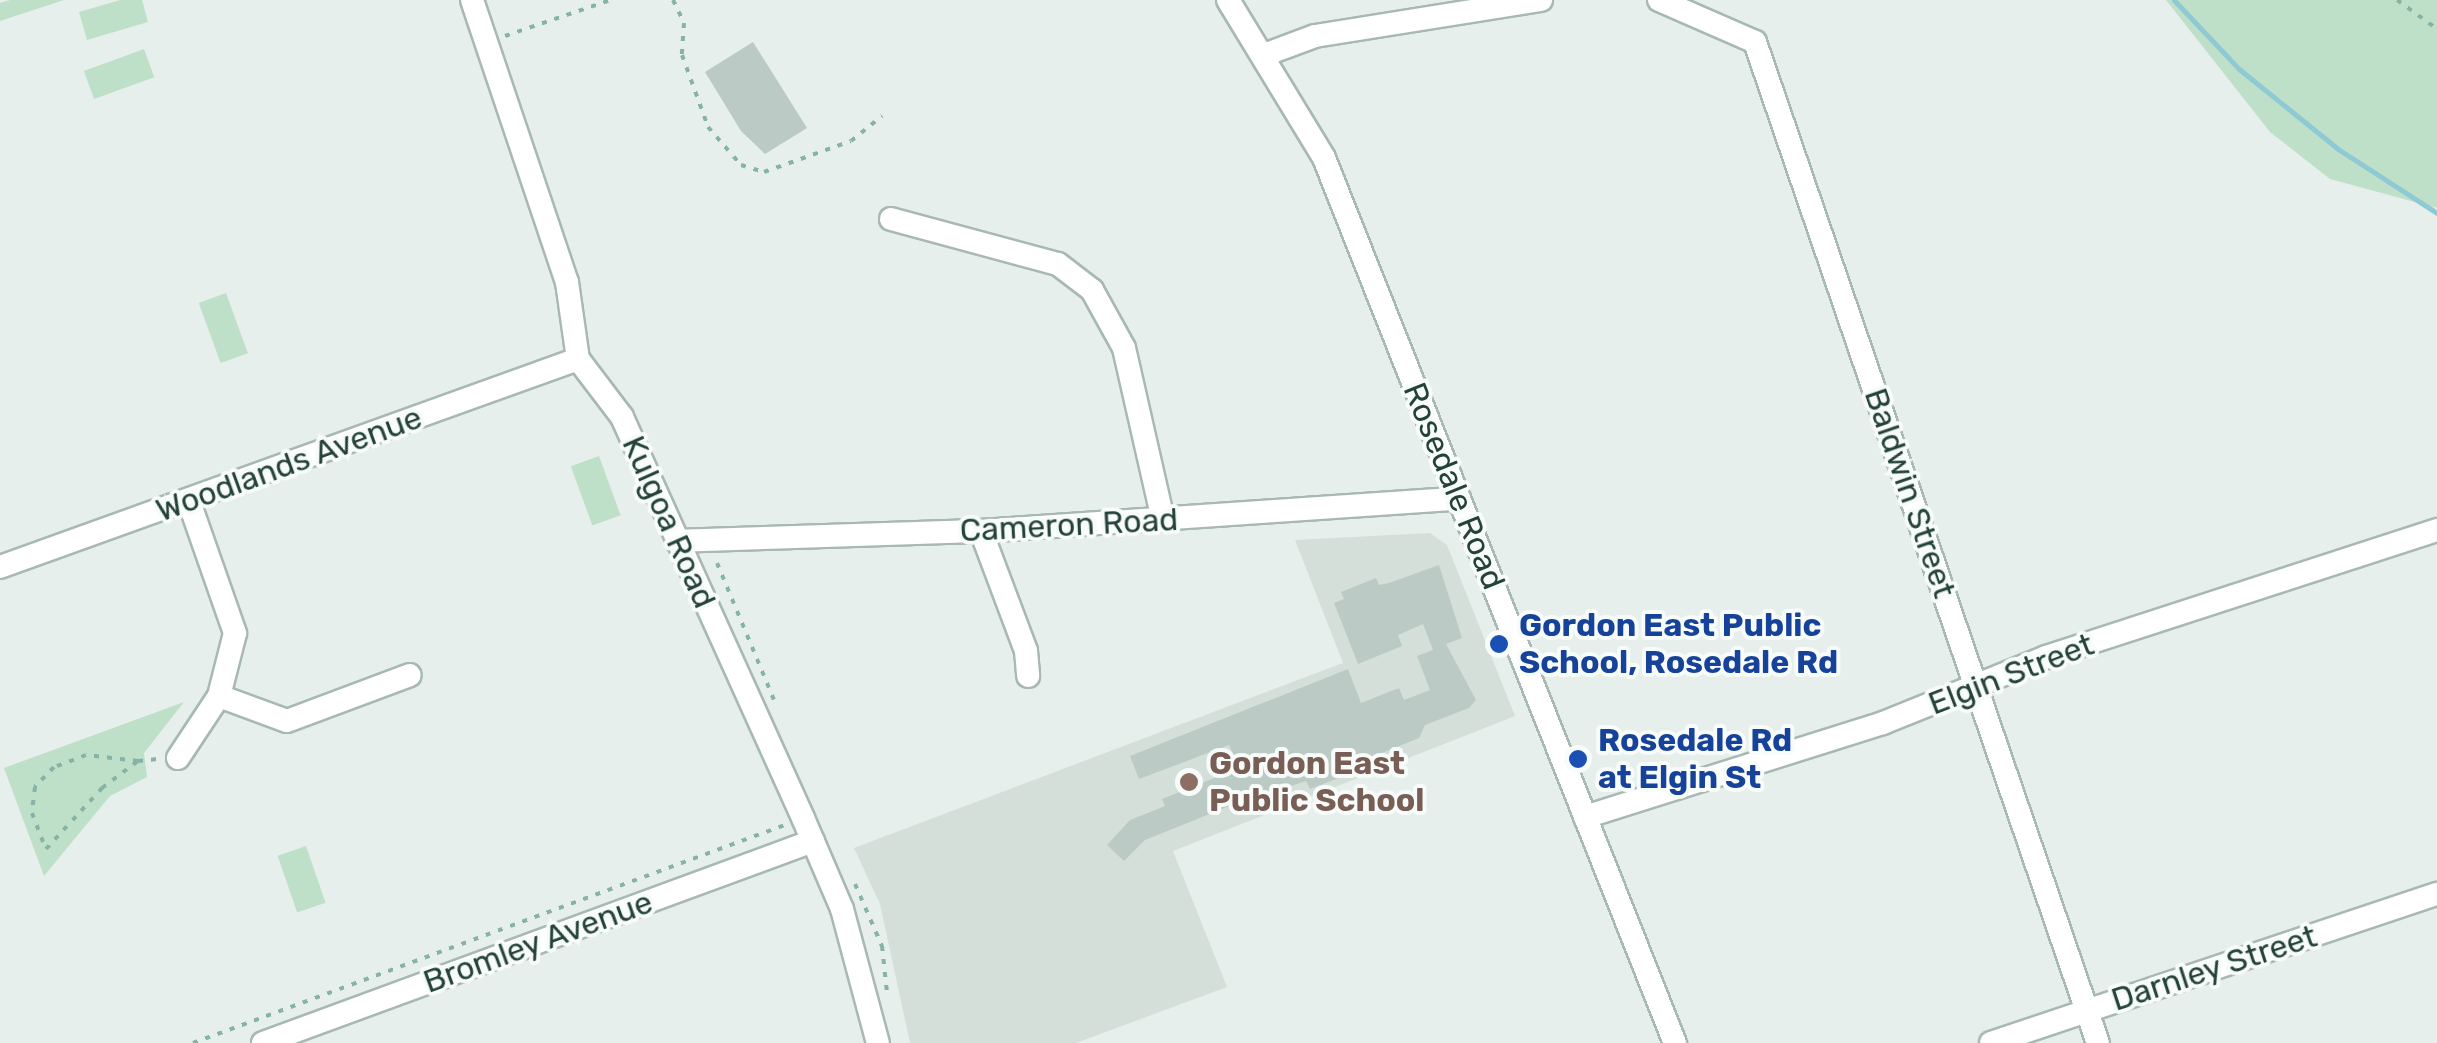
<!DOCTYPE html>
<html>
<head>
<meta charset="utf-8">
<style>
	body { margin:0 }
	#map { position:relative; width:2437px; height:1043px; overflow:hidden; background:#e6efeb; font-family:Rubik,sans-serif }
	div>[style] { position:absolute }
	.built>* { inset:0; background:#d4dfda }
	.green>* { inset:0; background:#bfe0c8; transform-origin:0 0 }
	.stream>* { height:5px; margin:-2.5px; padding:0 2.5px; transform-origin:2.5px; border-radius:2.5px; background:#8ec9d4 }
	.building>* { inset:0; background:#bbcac4 }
	.path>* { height:4px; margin-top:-2px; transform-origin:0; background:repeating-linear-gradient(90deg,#86b3a5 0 5px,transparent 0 13px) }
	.roads { filter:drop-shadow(2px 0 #a8b8b2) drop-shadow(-2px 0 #a8b8b2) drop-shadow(0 2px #a8b8b2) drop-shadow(0 -2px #a8b8b2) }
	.minor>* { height:22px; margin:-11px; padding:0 11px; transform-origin:11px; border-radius:11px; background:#fff }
	.dots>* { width:28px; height:28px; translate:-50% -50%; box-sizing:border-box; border:5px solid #f7fbf9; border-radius:50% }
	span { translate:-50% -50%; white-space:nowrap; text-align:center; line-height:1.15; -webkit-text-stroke:8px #f7fbf9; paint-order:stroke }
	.street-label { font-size:32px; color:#24423a }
	.transit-label { font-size:32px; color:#164399; font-weight:700 }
	.left { translate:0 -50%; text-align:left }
	.education-label { font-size:32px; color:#785e54; font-weight:700 }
</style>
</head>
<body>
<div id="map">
	<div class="built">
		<div style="clip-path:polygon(1430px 533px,1447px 545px,1515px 716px,1173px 851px,1227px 987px,1076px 1043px,910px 1043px,880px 904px,854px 848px,1343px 663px,1295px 540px)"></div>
	</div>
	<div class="green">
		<div style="clip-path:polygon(10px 0,64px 0,0 21px,0 3px)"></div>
		<div style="clip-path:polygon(120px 0,142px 0,148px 22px,87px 40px,79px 12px)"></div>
		<div style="clip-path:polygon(2166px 0,2437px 0,2437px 208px,2330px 179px,2270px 132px)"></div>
		<div style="left:144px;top:49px;width:30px;height:64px;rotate:70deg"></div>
		<div style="left:226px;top:293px;width:64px;height:29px;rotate:70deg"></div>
		<div style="left:599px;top:456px;width:63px;height:30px;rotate:70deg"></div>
		<div style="clip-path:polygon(184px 702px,144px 753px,147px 777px,110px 796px,44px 876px,4px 768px)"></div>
		<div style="left:306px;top:846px;width:60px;height:30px;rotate:71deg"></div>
	</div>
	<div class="stream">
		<div style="left:2174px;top:0;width:95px;rotate:46.7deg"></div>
		<div style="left:2239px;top:69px;width:127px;rotate:38.9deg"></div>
		<div style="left:2338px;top:149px;width:118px;rotate:32.9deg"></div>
	</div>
	<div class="building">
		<div style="clip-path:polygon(753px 42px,807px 128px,765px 154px,741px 131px,705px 72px)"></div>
		<div style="clip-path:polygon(1439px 565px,1462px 638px,1446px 644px,1476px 700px,1469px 708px,1425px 725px,1419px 738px,1372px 757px,1375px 764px,1310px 789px,1306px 781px,1227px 807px,1145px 840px,1124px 861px,1107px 845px,1130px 820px,1165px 806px,1162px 799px,1239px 768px,1229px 745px,1139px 779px,1130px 756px,1348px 669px,1361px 703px,1399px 688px,1404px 700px,1430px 690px,1417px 656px,1433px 650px,1423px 624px,1398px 635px,1402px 646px,1358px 664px,1334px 603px,1344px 599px,1341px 592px,1376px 578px,1379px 585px,1389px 583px)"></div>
	</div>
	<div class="path">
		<div style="left:673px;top:0;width:25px;rotate:64deg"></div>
		<div style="left:684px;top:23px;width:32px;rotate:94deg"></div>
		<div style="left:682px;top:55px;width:77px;rotate:70.1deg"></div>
		<div style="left:708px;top:127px;width:50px;rotate:49deg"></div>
		<div style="left:741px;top:165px;width:24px;rotate:17deg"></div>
		<div style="left:764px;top:172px;width:92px;rotate:-19.6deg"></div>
		<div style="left:851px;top:141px;width:40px;rotate:-39deg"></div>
		<div style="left:2397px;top:0;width:49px;rotate:35.9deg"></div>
		<div style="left:505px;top:36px;width:112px;rotate:-18.8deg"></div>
		<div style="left:717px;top:563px;width:151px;rotate:67.4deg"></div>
		<div style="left:138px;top:761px;width:52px;rotate:-173.4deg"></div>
		<div style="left:86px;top:755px;width:34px;rotate:159deg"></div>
		<div style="left:54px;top:767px;width:28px;rotate:134deg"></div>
		<div style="left:35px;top:787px;width:26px;rotate:97deg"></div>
		<div style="left:32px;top:813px;width:39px;rotate:69deg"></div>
		<div style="left:46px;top:849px;width:83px;rotate:-47.4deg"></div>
		<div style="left:102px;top:788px;width:45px;rotate:-36.9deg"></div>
		<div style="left:138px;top:761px;width:20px;rotate:-6deg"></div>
		<div style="left:855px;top:884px;width:68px;rotate:66.5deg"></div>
		<div style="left:882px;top:946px;width:47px;rotate:83.9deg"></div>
		<div style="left:193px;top:1043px;width:631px;rotate:-20.22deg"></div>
	</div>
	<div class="roads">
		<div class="minor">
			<div style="left:472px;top:0;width:298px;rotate:71.4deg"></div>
			<div style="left:567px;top:282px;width:78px;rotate:81.9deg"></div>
			<div style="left:578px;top:359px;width:73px;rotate:52.8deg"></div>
			<div style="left:622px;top:417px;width:440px;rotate:65.7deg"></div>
			<div style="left:803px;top:818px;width:99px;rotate:66.8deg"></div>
			<div style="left:842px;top:909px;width:139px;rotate:75deg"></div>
			<div style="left:1228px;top:0;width:185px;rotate:58.7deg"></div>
			<div style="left:1324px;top:158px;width:952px;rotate:68.37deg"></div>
			<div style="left:1659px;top:0;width:105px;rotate:23.6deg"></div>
			<div style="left:1755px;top:42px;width:1058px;rotate:71.09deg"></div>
			<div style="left:1264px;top:55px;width:54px;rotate:-20.4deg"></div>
			<div style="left:1315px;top:36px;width:229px;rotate:-9.1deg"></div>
			<div style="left:891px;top:219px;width:173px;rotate:15.1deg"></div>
			<div style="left:1058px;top:264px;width:43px;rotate:37.4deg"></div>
			<div style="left:1092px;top:290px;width:66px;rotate:61.1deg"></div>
			<div style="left:1124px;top:348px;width:176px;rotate:77.2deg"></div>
			<div style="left:981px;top:531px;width:128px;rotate:69.4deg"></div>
			<div style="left:1026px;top:651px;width:25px;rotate:85deg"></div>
			<div style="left:677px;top:541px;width:304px;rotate:-1.9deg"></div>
			<div style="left:981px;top:531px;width:479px;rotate:-3.9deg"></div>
			<div style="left:0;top:567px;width:614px;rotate:-19.79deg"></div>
			<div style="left:219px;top:696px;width:72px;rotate:20.2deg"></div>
			<div style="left:287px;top:721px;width:131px;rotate:-20.5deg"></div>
			<div style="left:178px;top:758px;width:74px;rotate:-56.5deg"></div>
			<div style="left:219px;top:696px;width:65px;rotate:-75.7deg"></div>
			<div style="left:235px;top:633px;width:139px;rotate:-109.3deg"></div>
			<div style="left:1585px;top:817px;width:312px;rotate:-17.5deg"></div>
			<div style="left:1883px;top:723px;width:176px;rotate:-22deg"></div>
			<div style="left:2046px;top:657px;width:411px;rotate:-18deg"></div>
			<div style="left:263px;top:1043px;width:586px;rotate:-20.17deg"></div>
			<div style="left:1991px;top:1043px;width:470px;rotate:-18.5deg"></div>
		</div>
	</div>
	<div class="dots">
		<div style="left:1499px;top:644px;background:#1a4fb4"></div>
		<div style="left:1578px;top:759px;background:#1a4fb4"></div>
		<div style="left:1189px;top:782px;background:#8d6e63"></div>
	</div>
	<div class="street-label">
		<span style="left:289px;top:464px;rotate:-20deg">Woodlands Avenue</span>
		<span style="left:1454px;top:486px;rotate:68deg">Rosedale Road</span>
		<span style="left:1910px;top:493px;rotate:71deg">Baldwin Street</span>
		<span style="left:669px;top:522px;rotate:66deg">Kulgoa Road</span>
		<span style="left:1069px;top:525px;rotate:-3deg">Cameron Road</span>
		<span style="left:2011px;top:674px;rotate:-21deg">Elgin Street</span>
		<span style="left:538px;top:942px;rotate:-20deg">Bromley Avenue</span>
		<span style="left:2214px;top:968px;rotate:-18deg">Darnley Street</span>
	</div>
	<div class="transit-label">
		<span class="left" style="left:1519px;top:644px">Gordon East Public<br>School, Rosedale Rd</span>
		<span class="left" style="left:1598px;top:759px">Rosedale Rd<br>at Elgin St</span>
	</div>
	<div class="education-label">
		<span class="left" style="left:1209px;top:782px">Gordon East<br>Public School</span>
	</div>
</div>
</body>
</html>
